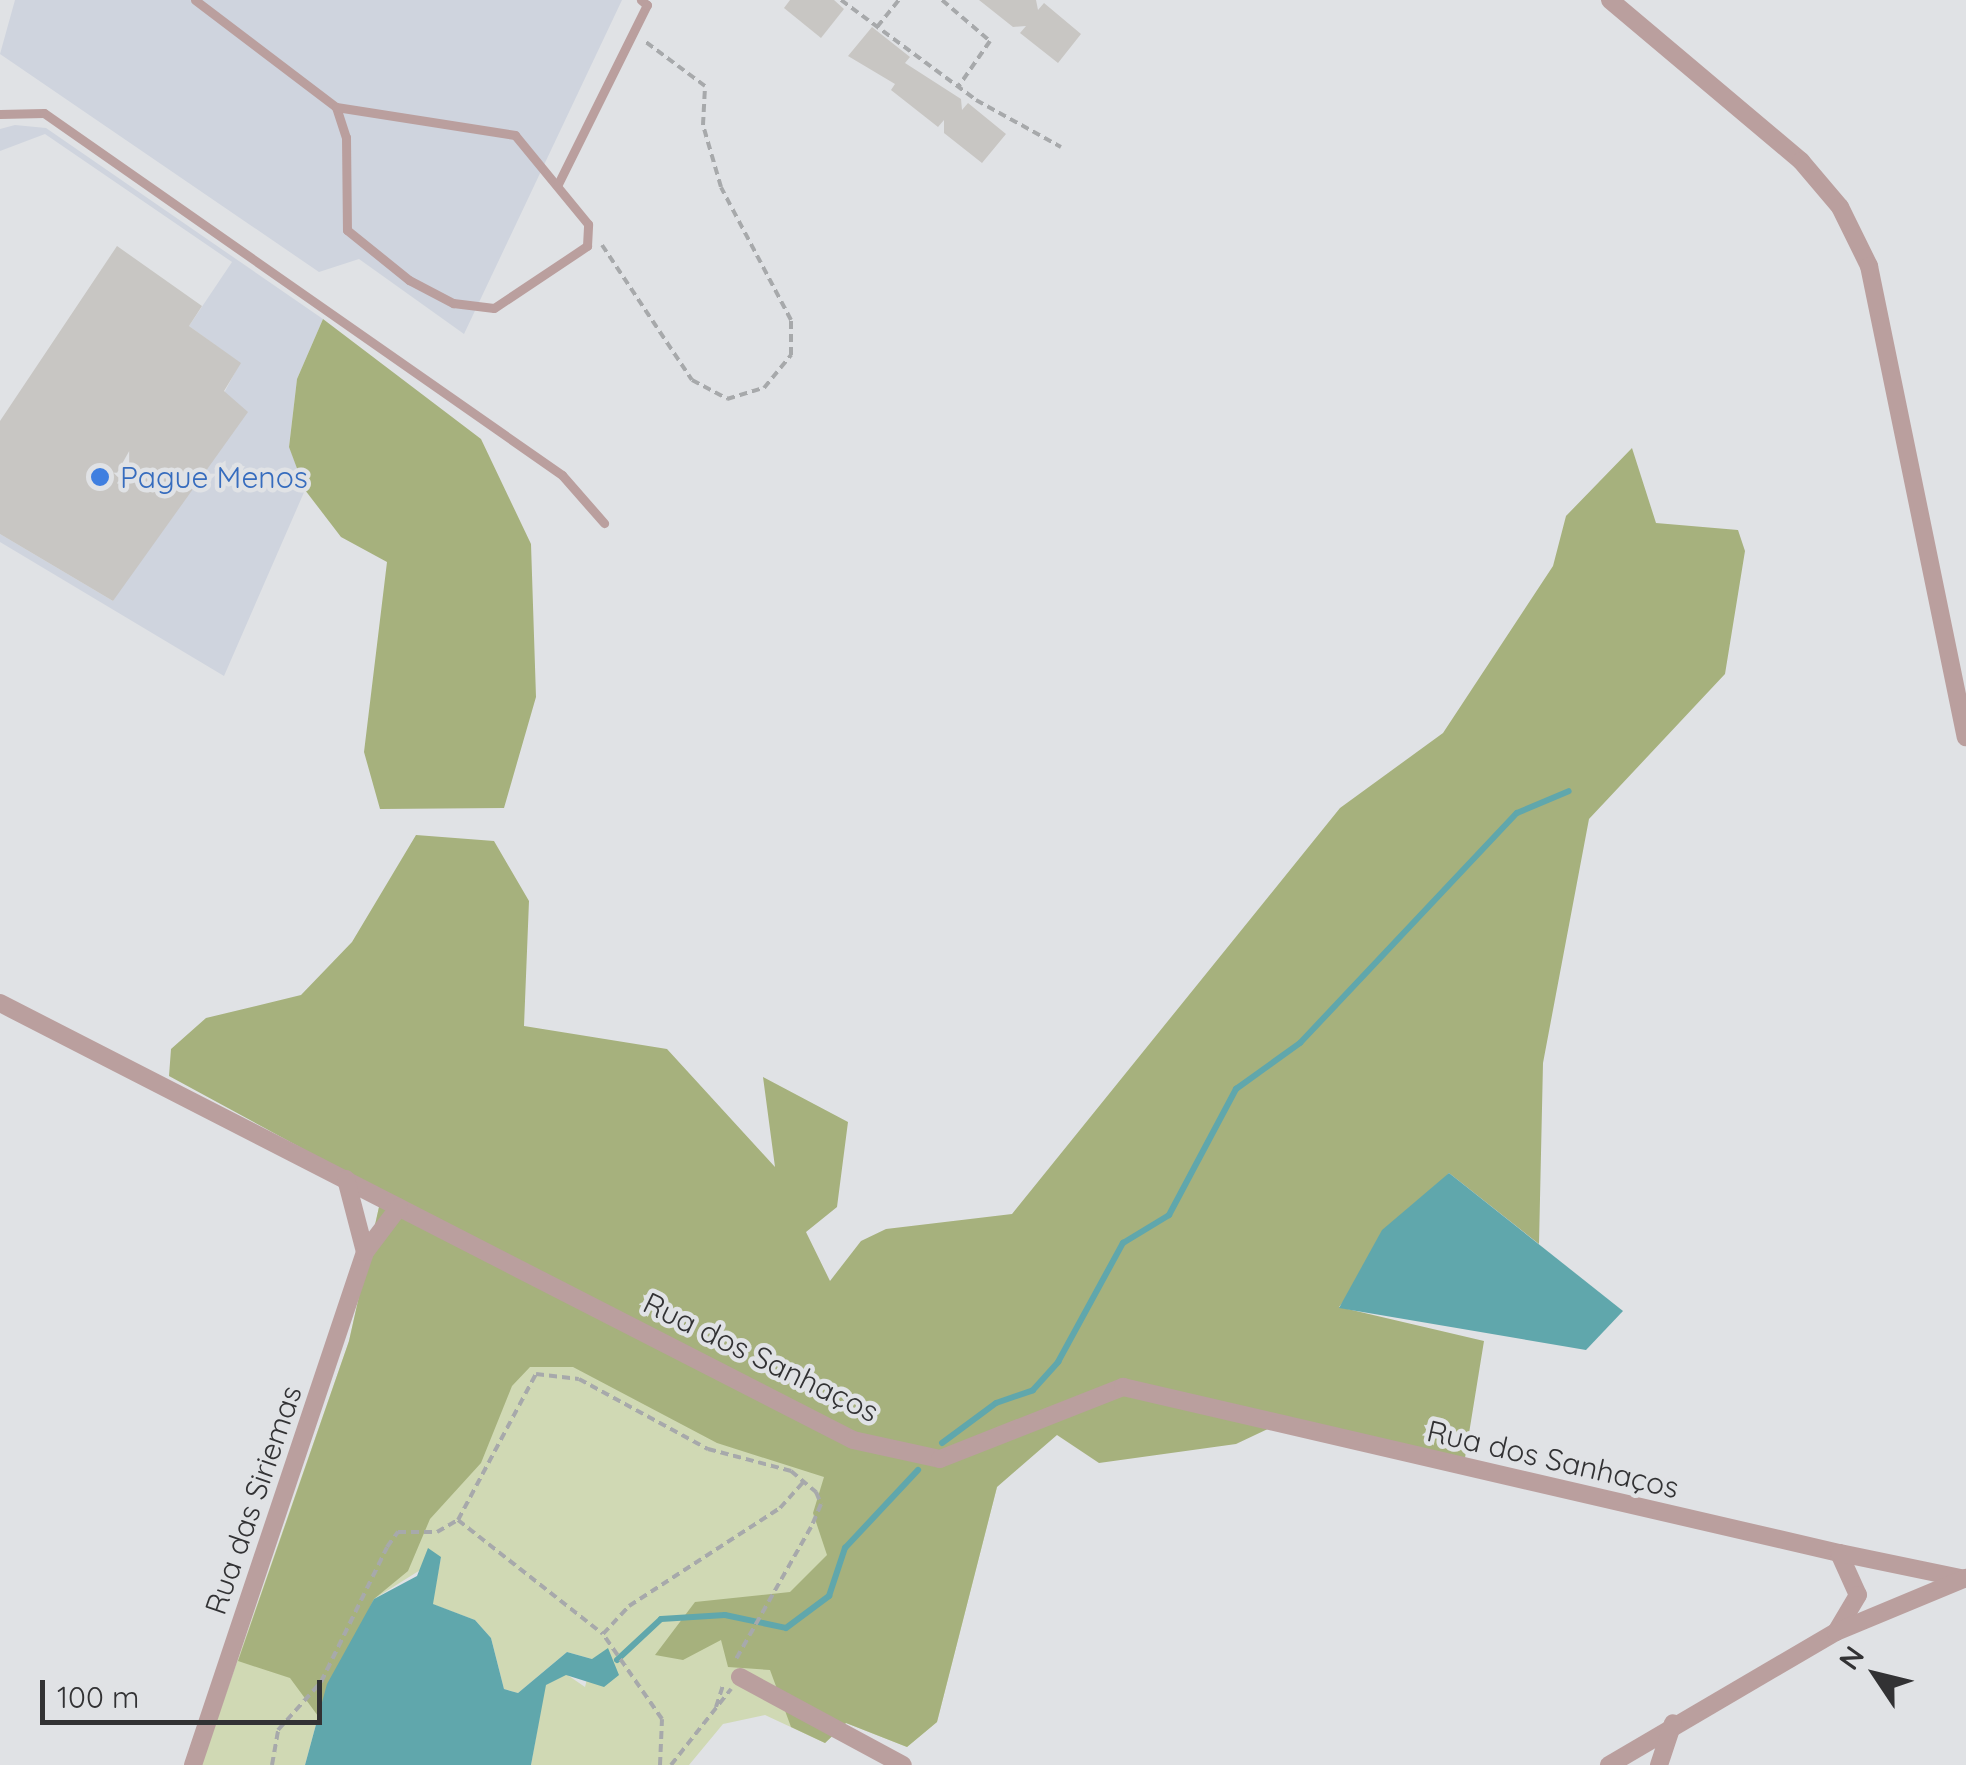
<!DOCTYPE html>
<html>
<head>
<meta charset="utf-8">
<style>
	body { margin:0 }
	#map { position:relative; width:1966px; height:1765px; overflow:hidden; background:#e0e2e5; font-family:Quicksand,sans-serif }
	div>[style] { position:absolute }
	.built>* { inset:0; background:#cfd4de }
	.green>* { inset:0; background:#d0d9b4 }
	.forest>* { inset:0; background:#a6b17d }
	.water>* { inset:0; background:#60a7ac }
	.stream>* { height:6px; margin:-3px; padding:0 3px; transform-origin:3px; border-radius:3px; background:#60a7ac }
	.building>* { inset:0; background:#c8c6c3 }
	.path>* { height:4px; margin-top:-2px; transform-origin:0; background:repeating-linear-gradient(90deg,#a7a9ab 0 8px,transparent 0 13px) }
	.service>* { height:9px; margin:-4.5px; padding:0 4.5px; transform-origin:4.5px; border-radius:4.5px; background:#ba9f9e }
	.minor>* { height:18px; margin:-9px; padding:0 9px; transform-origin:9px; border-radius:9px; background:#ba9f9e }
	.dots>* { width:28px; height:28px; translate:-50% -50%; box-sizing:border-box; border:5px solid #e0e2e5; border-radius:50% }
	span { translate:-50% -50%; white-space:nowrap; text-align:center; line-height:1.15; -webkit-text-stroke:9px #e0e2e5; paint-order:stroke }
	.shop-label { font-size:30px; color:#366cbe }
	.left { translate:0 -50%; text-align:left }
	.street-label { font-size:30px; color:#323234 }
	.north { position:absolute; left:1826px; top:1625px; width:100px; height:100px; -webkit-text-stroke:8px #e0e2e5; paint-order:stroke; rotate:305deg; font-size:28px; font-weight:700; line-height:40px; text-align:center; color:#323234 }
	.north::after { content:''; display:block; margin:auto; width:35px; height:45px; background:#323234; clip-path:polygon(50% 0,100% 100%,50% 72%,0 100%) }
	.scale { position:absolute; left:40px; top:1680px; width:282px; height:45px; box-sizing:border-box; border:5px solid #323234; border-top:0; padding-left:12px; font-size:30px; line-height:35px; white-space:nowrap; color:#323234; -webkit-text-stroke:8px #e0e2e5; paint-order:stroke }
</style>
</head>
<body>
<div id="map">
	<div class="built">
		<div style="clip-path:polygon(15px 0,622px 0,464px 334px,359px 259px,319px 272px,0 54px)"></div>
		<div style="clip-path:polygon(15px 125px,46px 128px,323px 319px,297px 379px,289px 446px,305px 490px,224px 676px,0 542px,0 534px,113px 601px,240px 363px,189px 326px,232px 262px,45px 134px,0 151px,0 129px)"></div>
	</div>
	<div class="green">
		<div style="clip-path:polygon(379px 1207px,997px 1487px,937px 1722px,907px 1747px,846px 1723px,825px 1743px,765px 1715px,723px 1724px,689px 1765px,531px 1765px,545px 1685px,566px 1674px,585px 1687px,592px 1659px,567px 1652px,518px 1693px,504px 1689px,491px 1638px,475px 1620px,432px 1604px,441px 1557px,374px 1599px,327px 1684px,305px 1765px,201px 1765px,349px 1341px)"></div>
	</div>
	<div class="forest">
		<div style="clip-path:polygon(323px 319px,481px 439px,531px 544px,536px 697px,504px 808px,380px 809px,364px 752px,387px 562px,341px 537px,305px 490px,289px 447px,297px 379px)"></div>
		<div style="clip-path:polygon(1632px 448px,1656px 523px,1738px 530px,1745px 551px,1725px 674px,1589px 819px,1543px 1063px,1539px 1244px,1449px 1173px,1339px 1307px,1484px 1341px,1465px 1458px,1291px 1418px,1236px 1444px,1099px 1463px,1057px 1435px,997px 1487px,937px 1722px,907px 1747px,846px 1723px,825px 1743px,791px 1727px,770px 1670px,728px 1667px,721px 1640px,683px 1660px,655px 1655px,695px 1602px,790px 1592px,827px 1555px,813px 1513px,824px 1477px,717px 1443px,573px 1367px,530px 1367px,512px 1386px,481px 1463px,430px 1519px,408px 1571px,374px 1599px,318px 1716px,290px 1678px,238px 1661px,349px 1341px,379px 1207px,340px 1169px,169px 1076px,171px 1049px,206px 1018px,301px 995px,352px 942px,416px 835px,494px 841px,529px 901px,524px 1026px,667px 1049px,775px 1167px,763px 1077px,848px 1122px,837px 1207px,806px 1232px,830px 1281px,861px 1241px,886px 1229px,1012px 1214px,1340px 808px,1443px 733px,1553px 566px,1566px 516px)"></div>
	</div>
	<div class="water">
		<div style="clip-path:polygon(1449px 1173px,1623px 1311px,1586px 1350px,1339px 1308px,1382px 1230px)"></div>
		<div style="clip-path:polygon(428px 1548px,441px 1557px,433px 1604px,475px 1620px,491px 1638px,504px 1689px,518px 1693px,567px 1652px,592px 1659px,608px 1648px,619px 1675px,604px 1687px,566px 1675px,546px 1685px,531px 1765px,305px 1765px,327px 1684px,374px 1599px,417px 1576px)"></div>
	</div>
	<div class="stream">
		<div style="left:942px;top:1443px;width:67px;rotate:-36.5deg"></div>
		<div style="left:996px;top:1403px;width:39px;rotate:-19deg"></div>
		<div style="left:1033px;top:1390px;width:38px;rotate:-48deg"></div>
		<div style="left:1058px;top:1362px;width:136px;rotate:-61.4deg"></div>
		<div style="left:1123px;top:1243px;width:54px;rotate:-31.3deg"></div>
		<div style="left:1169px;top:1215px;width:143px;rotate:-62deg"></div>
		<div style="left:1236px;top:1089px;width:79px;rotate:-35.7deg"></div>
		<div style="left:1300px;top:1043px;width:316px;rotate:-46.7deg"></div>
		<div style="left:1517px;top:813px;width:56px;rotate:-22.9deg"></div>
		<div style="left:617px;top:1660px;width:60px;rotate:-43deg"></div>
		<div style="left:661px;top:1619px;width:64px;rotate:-3.6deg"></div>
		<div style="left:725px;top:1615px;width:62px;rotate:12deg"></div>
		<div style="left:786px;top:1628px;width:54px;rotate:-36.7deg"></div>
		<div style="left:829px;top:1596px;width:51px;rotate:-71.6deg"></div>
		<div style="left:845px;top:1548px;width:107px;rotate:-46.9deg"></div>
	</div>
	<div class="building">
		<div style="clip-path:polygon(790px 0,834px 0,844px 9px,821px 38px,784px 8px)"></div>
		<div style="clip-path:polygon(979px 0,1036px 0,1038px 10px,1044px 3px,1081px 34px,1058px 63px,1020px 33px,1026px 26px,1013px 27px)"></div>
		<div style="clip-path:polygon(872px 27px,910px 57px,905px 63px,961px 99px,962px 110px,968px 103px,1006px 134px,982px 163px,944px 133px,944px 120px,938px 127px,891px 90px,895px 84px,848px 56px)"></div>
		<div style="clip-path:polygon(117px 246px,202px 306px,189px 326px,241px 363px,224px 391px,248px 412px,113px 601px,0 534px,0 421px)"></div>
	</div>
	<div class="path">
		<div style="left:841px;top:0;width:168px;rotate:36.5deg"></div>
		<div style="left:976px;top:100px;width:97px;rotate:28.9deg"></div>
		<div style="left:942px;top:0;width:63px;rotate:40.5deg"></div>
		<div style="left:990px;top:41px;width:56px;rotate:124.8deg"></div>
		<div style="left:877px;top:27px;width:35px;rotate:-51deg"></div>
		<div style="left:602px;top:245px;width:162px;rotate:56.3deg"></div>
		<div style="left:692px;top:380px;width:40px;rotate:28deg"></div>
		<div style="left:727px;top:399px;width:39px;rotate:-17deg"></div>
		<div style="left:764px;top:388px;width:43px;rotate:-50.7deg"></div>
		<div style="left:791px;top:355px;width:35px;rotate:-90deg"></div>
		<div style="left:791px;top:320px;width:150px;rotate:-117.8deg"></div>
		<div style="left:721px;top:187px;width:65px;rotate:-106.2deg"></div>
		<div style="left:703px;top:125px;width:39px;rotate:-87deg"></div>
		<div style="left:705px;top:86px;width:74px;rotate:-143.3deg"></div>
		<div style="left:458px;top:1520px;width:184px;rotate:38.2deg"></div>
		<div style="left:716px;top:1707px;width:25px;rotate:-72deg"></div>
		<div style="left:272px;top:1765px;width:36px;rotate:-80deg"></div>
		<div style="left:278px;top:1730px;width:64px;rotate:-48.1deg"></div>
		<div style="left:321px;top:1682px;width:150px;rotate:-63.9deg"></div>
		<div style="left:387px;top:1547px;width:19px;rotate:-54deg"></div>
		<div style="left:398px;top:1532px;width:39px"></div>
		<div style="left:437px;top:1532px;width:24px;rotate:-30deg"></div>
		<div style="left:458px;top:1520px;width:166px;rotate:-61.9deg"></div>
		<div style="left:536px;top:1374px;width:43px;rotate:6.6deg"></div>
		<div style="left:579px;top:1379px;width:147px;rotate:28.5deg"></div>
		<div style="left:708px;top:1449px;width:86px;rotate:14.8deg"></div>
		<div style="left:791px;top:1471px;width:33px;rotate:40deg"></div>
		<div style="left:816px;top:1492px;width:13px;rotate:67deg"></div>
		<div style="left:821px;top:1504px;width:25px;rotate:113deg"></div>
		<div style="left:811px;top:1527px;width:154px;rotate:119.6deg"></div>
		<div style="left:660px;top:1765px;width:46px;rotate:-87.5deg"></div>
		<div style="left:662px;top:1719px;width:103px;rotate:-124.8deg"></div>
		<div style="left:603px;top:1634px;width:38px;rotate:-47deg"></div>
		<div style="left:629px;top:1606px;width:180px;rotate:-33deg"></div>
		<div style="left:780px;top:1508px;width:39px;rotate:-48deg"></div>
		<div style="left:671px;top:1765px;width:97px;rotate:-51.7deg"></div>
	</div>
	<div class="service">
		<div style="left:195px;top:0;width:177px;rotate:37.2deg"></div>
		<div style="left:336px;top:107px;width:32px;rotate:72deg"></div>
		<div style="left:346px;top:137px;width:93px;rotate:89.4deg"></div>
		<div style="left:347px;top:230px;width:80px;rotate:38.9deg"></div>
		<div style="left:409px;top:280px;width:50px;rotate:27.6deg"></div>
		<div style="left:453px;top:303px;width:41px;rotate:7deg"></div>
		<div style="left:494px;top:308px;width:112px;rotate:-33.7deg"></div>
		<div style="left:587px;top:246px;width:22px;rotate:-87deg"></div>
		<div style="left:588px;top:224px;width:115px;rotate:-129.4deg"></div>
		<div style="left:515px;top:135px;width:181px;rotate:-171.1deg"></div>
		<div style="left:0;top:114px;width:44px;rotate:-1.3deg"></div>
		<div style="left:44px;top:113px;width:632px;rotate:34.95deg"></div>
		<div style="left:562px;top:475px;width:64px;rotate:48.8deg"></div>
		<div style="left:558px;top:184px;width:200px;rotate:-63.6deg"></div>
		<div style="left:647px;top:5px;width:8px;rotate:-140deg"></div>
	</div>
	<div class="minor">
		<div style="left:1610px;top:0;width:250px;rotate:40.1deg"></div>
		<div style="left:1801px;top:161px;width:60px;rotate:49.7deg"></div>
		<div style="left:1840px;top:207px;width:66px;rotate:63.8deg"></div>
		<div style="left:1869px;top:266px;width:481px;rotate:78.4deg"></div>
		<div style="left:0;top:1003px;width:958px;rotate:27.13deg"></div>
		<div style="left:853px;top:1440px;width:89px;rotate:12.3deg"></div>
		<div style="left:940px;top:1459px;width:197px;rotate:-21.5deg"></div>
		<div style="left:1123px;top:1387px;width:735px;rotate:13.05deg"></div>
		<div style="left:1839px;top:1553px;width:46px;rotate:65.7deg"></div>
		<div style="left:1858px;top:1595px;width:43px;rotate:120.7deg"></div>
		<div style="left:346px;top:1179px;width:75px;rotate:75.4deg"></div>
		<div style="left:1840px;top:1553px;width:128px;rotate:11.7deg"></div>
		<div style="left:740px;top:1677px;width:185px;rotate:28.4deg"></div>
		<div style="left:193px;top:1765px;width:541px;rotate:-71.46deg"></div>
		<div style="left:365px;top:1252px;width:56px;rotate:-52.9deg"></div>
		<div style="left:1609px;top:1765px;width:263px;rotate:-30.4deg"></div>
		<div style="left:1836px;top:1632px;width:141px;rotate:-22.6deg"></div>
		<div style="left:1659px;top:1765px;width:44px;rotate:-71.6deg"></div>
	</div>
	<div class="dots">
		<div style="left:100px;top:477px;background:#3f7fe0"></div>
	</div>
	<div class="shop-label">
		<span class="left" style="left:120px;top:477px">Pague Menos</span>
	</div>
	<div class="street-label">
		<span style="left:761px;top:1357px;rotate:26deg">Rua dos Sanhaços</span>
		<span style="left:1553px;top:1459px;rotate:13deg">Rua dos Sanhaços</span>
		<span style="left:253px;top:1500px;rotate:-71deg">Rua das Siriemas</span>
	</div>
	<div class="north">N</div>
	<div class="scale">100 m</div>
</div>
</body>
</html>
